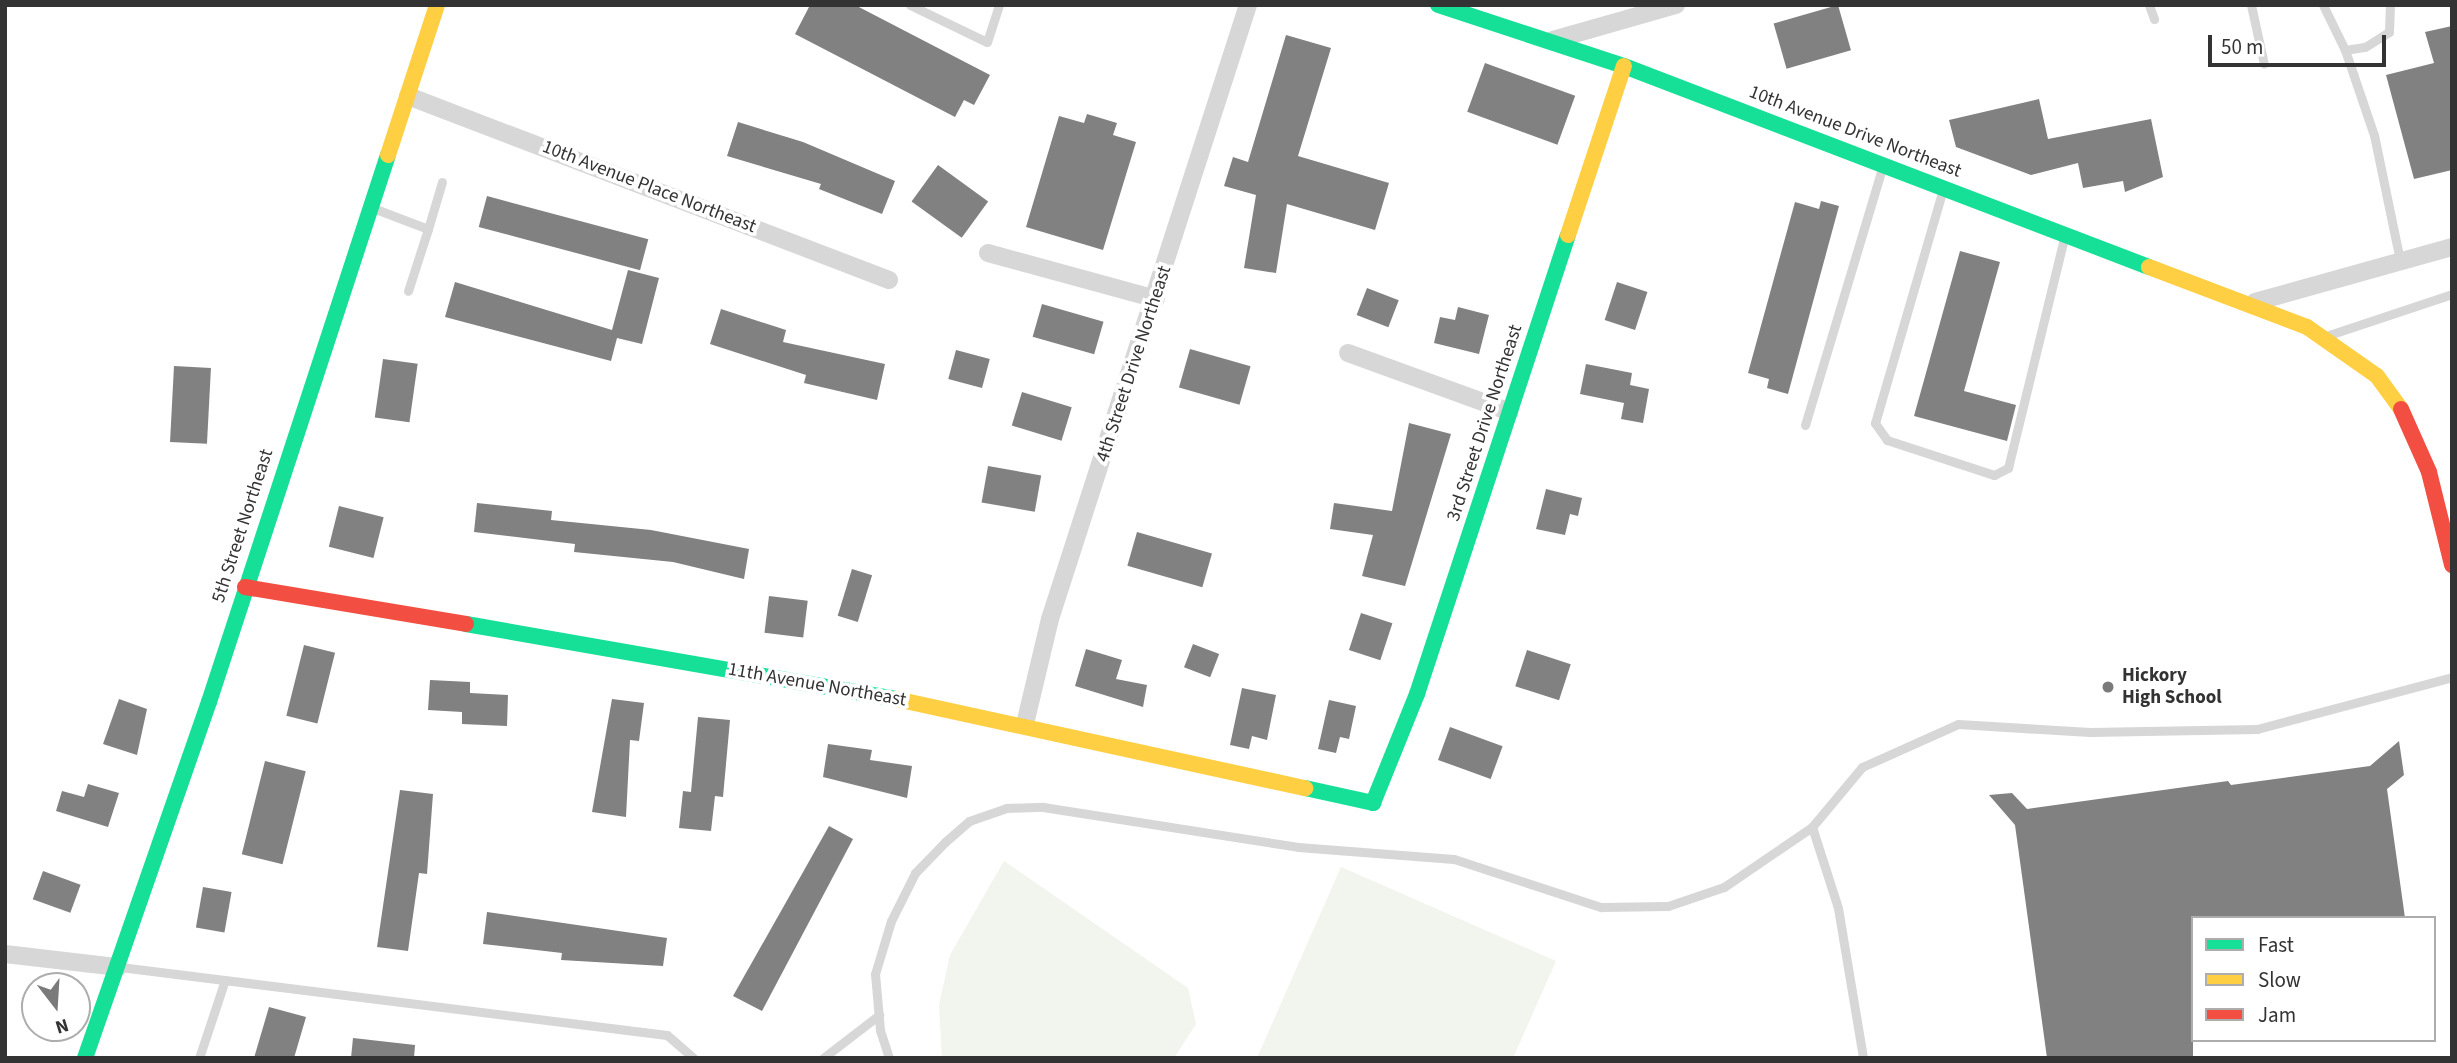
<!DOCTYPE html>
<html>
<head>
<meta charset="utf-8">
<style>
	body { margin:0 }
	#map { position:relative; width:2457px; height:1063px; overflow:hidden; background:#fff; font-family:"Source Sans 3",sans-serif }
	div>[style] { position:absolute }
	.green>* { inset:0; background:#f1f5ed }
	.building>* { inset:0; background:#818181; transform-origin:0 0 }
	.lane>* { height:9px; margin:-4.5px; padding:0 4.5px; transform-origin:4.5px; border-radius:4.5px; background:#d7d7d7 }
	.street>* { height:18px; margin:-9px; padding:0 9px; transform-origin:9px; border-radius:9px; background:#d7d7d7 }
	.fast>* { height:16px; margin:-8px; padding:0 8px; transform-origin:8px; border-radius:8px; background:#16e098 }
	.slow>* { height:16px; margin:-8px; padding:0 8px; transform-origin:8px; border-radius:8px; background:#ffcf43 }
	.jam>* { height:16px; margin:-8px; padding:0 8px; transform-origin:8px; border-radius:8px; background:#f24e42 }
	.dots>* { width:19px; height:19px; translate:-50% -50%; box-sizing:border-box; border:4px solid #fff; border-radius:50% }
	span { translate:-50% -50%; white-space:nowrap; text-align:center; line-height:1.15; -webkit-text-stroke:7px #fff; paint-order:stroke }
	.street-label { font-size:19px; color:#333 }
	.poi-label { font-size:19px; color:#333; font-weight:700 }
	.left { translate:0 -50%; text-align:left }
	.frame { position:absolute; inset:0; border:7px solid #333; pointer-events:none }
	.legend { position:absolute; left:2191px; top:916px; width:245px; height:126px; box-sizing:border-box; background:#fff; border:2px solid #adadad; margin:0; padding:9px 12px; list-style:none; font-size:21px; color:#333 }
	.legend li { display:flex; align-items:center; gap:14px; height:35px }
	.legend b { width:35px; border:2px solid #adadad }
	.north { position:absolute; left:21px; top:972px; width:70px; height:70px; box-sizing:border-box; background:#fff; border:2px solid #adadad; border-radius:50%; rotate:163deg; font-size:19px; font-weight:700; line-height:28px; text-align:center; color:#333 }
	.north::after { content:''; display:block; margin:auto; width:24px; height:32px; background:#7a7a7a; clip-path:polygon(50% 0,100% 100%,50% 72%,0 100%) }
	.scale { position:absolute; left:2208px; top:35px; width:178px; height:32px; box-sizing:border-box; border:4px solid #333; border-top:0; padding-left:9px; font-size:21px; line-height:24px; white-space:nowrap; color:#333; -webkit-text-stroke:5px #fff; paint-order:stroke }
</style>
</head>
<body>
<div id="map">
	<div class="green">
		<div style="clip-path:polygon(1004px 861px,1188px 988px,1196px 1024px,1174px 1058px,942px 1058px,939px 1005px,950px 955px)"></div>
		<div style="clip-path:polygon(1341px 867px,1556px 961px,1513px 1058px,1257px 1058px)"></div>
	</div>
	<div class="building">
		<div style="clip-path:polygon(810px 5px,855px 5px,990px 75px,974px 105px,964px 100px,955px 117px,795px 34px)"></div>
		<div style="left:1838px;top:5px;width:47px;height:67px;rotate:74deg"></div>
		<div style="clip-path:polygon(2452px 26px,2452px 170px,2414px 179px,2386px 75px,2434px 63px,2425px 32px)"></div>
		<div style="clip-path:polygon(1286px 35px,1331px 48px,1298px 156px,1389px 183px,1375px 230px,1287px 204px,1276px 273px,1244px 268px,1256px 195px,1224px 186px,1233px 157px,1248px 162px)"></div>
		<div style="left:1485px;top:63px;width:96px;height:52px;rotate:20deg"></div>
		<div style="clip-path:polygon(2039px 99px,2048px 139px,2151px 119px,2163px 177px,2125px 192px,2123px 181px,2083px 188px,2078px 163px,2031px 175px,1956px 147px,1949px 120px)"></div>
		<div style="clip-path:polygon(1087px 114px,1117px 123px,1113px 135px,1136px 142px,1103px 250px,1026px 227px,1059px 116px,1084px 123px)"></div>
		<div style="clip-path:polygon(738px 122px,803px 142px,895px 181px,882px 214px,819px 189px,821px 184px,727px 156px)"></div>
		<div style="left:938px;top:165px;width:62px;height:45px;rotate:36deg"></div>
		<div style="left:487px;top:196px;width:167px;height:32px;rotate:15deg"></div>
		<div style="clip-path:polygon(1821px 201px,1839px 206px,1788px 394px,1767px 388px,1769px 379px,1748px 373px,1795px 202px,1819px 209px)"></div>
		<div style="clip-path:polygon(1960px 251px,2000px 262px,1964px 391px,2016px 405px,2007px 441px,1914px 416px)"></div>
		<div style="clip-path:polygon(628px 270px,659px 278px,642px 344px,617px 338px,611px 361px,445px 317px,455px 282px,612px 330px)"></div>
		<div style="left:1617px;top:282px;width:32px;height:40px;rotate:18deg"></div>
		<div style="left:1367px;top:288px;width:34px;height:29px;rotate:21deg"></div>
		<div style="left:1042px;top:304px;width:64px;height:34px;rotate:16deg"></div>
		<div style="clip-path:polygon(1458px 307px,1489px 315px,1479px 354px,1434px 343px,1440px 317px,1455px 320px)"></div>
		<div style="clip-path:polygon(721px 309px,786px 330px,783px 342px,885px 364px,877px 400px,804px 383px,806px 375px,710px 344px)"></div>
		<div style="left:1190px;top:349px;width:63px;height:40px;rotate:16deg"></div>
		<div style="left:956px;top:350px;width:35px;height:30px;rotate:15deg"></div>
		<div style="left:383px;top:359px;width:35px;height:59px;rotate:8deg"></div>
		<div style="clip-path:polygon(1586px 364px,1632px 373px,1630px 385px,1649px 389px,1643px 423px,1621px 419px,1624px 403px,1580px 394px)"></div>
		<div style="left:174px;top:366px;width:37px;height:76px;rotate:3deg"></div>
		<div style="left:1022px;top:392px;width:52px;height:35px;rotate:17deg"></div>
		<div style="clip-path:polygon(1409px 423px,1451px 434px,1405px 586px,1362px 576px,1373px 535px,1330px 529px,1334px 503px,1392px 511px)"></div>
		<div style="left:988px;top:466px;width:54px;height:37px;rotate:10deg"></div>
		<div style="clip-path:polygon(1546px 489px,1582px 498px,1578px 516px,1570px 514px,1565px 535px,1536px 529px)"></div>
		<div style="clip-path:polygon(477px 503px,552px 511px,551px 520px,651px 530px,749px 549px,744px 579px,673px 562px,574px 552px,575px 544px,474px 532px)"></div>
		<div style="left:339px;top:506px;width:46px;height:42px;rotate:14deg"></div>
		<div style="left:1137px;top:532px;width:78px;height:35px;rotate:16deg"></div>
		<div style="left:852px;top:569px;width:21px;height:49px;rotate:17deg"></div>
		<div style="left:769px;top:596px;width:39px;height:37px;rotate:7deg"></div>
		<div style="left:1361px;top:613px;width:33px;height:39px;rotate:18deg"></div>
		<div style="left:1193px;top:644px;width:28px;height:25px;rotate:21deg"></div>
		<div style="left:304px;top:645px;width:32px;height:73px;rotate:14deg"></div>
		<div style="clip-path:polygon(1086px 649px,1122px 660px,1116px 679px,1147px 685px,1143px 707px,1075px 686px)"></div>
		<div style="left:1527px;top:650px;width:46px;height:38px;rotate:18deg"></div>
		<div style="clip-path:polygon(430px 680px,470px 682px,470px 693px,508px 695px,507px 726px,462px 724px,462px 712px,428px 710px)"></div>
		<div style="clip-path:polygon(1242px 688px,1276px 695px,1267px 740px,1252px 736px,1249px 749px,1230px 745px)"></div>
		<div style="clip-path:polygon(119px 699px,147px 709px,137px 755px,103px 744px)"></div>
		<div style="clip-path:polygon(612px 699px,644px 703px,639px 741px,630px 740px,626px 817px,592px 812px)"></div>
		<div style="clip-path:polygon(1329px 700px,1356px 706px,1349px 739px,1340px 737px,1336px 753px,1318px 749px)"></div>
		<div style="clip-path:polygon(698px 717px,730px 720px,723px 797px,715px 796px,711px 831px,679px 828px,683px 791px,691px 792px)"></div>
		<div style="left:1450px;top:727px;width:56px;height:35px;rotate:20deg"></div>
		<div style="clip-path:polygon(2399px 741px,2404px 775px,2387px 789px,2405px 918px,2193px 918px,2193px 1058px,2047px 1058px,2015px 825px,1989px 795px,2012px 793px,2027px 809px,2228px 781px,2231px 785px,2370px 766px)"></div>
		<div style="clip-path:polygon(828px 744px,872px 750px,870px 760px,912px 766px,907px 798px,823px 777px)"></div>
		<div style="left:265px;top:761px;width:42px;height:96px;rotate:14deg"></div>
		<div style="clip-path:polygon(88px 784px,119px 793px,108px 827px,56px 811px,62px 791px,84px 797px)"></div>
		<div style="clip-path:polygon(400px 790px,433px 794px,427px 874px,419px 873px,408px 951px,377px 947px)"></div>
		<div style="clip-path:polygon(829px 826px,853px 839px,762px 1011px,733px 996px)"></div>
		<div style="left:43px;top:871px;width:40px;height:30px;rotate:20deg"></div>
		<div style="left:203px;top:887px;width:29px;height:41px;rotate:10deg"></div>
		<div style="clip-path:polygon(487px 912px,667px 938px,663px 966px,561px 960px,562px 953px,483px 944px)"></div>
		<div style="clip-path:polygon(269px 1007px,306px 1017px,294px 1058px,254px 1058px)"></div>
		<div style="clip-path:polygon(353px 1038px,415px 1045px,414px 1058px,351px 1058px)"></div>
	</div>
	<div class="lane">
		<div style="left:910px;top:5px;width:85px;rotate:25.7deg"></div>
		<div style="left:987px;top:42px;width:39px;rotate:-72deg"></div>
		<div style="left:2149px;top:5px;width:15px;rotate:70deg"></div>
		<div style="left:2251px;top:5px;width:60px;rotate:77.6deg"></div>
		<div style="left:2323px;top:5px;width:50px;rotate:63.9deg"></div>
		<div style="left:2345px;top:50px;width:20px;rotate:-9deg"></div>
		<div style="left:2365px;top:47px;width:28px;rotate:-32deg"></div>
		<div style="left:2389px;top:32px;width:27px;rotate:-88deg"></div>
		<div style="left:2345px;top:50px;width:90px;rotate:71.2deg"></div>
		<div style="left:2374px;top:135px;width:129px;rotate:78.3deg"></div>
		<div style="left:1943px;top:189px;width:244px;rotate:106.2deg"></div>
		<div style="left:1875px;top:423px;width:21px;rotate:55deg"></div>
		<div style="left:1887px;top:440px;width:113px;rotate:18.1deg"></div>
		<div style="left:1994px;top:475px;width:16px;rotate:-27deg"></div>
		<div style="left:2008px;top:468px;width:237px;rotate:-76.3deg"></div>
		<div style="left:373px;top:208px;width:59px;rotate:20.9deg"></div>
		<div style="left:428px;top:229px;width:65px;rotate:107.9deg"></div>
		<div style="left:428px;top:229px;width:49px;rotate:-73.4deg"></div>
		<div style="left:2326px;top:336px;width:133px;rotate:-18.4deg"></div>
		<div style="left:1805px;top:425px;width:268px;rotate:-73.3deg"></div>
		<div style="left:1812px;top:827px;width:85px;rotate:72.2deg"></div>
		<div style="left:1838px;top:908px;width:152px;rotate:80.5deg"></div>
		<div style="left:120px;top:967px;width:551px;rotate:7.09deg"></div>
		<div style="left:667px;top:1035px;width:35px;rotate:41deg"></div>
		<div style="left:199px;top:1058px;width:82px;rotate:-71.6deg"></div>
		<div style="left:823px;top:1058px;width:71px;rotate:-37.5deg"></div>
		<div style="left:889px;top:1058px;width:29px;rotate:-108deg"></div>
		<div style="left:880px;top:1030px;width:56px;rotate:-95.1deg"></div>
		<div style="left:875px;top:974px;width:55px;rotate:-73.2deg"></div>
		<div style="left:891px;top:921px;width:54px;rotate:-63.4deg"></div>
		<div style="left:915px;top:873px;width:43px;rotate:-45.9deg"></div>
		<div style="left:945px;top:842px;width:32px;rotate:-41deg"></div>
		<div style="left:969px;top:821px;width:39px;rotate:-19deg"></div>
		<div style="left:1006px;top:808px;width:37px;rotate:-2deg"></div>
		<div style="left:1043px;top:807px;width:258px;rotate:8.9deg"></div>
		<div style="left:1298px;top:847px;width:156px;rotate:4.4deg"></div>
		<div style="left:1454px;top:859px;width:155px;rotate:18.1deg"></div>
		<div style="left:1601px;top:907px;width:67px;rotate:-0.9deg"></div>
		<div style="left:1668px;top:906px;width:59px;rotate:-18.7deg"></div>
		<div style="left:1724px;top:887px;width:107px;rotate:-34.3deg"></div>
		<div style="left:1812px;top:827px;width:78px;rotate:-50.2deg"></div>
		<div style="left:1862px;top:767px;width:105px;rotate:-24.1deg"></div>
		<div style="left:1958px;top:724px;width:132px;rotate:3.5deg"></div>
		<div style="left:2090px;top:732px;width:167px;rotate:-1deg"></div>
		<div style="left:2257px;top:729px;width:202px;rotate:-14.9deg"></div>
	</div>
	<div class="street">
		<div style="left:1553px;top:40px;width:128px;rotate:-15.9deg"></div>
		<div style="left:408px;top:96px;width:515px;rotate:20.93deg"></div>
		<div style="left:988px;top:253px;width:174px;rotate:15.3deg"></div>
		<div style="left:2255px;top:302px;width:205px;rotate:-15.6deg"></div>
		<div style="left:1348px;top:353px;width:172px;rotate:20deg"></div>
		<div style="left:1025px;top:724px;width:108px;rotate:-76.6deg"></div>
		<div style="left:1050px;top:619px;width:645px;rotate:-72.13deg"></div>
		<div style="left:5px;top:954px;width:114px;rotate:6.6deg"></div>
	</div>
	<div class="fast">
		<div style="left:1438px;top:5px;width:196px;rotate:18.2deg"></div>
		<div style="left:1624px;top:66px;width:562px;rotate:20.95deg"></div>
		<div style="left:466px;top:624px;width:436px;rotate:9.9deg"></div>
		<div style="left:1305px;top:788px;width:70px;rotate:12.4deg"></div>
		<div style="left:1373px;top:803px;width:118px;rotate:-68deg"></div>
		<div style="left:1417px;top:694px;width:483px;rotate:-71.8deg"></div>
		<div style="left:85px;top:1058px;width:377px;rotate:-70.8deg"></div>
		<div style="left:209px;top:702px;width:576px;rotate:-71.88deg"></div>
	</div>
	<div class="slow">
		<div style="left:388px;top:155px;width:158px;rotate:-71.9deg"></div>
		<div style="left:1568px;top:235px;width:178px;rotate:-71.7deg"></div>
		<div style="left:2149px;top:267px;width:169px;rotate:20.8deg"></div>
		<div style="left:2307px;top:327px;width:85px;rotate:35deg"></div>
		<div style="left:2377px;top:376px;width:41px;rotate:54deg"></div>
		<div style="left:896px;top:699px;width:419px;rotate:12.3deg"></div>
	</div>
	<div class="jam">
		<div style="left:2401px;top:409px;width:69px;rotate:66deg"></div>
		<div style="left:2429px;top:472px;width:96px;rotate:76.1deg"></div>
		<div style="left:245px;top:587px;width:224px;rotate:9.5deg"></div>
	</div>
	<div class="dots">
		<div style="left:2108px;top:687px;background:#7a7a7a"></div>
	</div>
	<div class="street-label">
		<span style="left:1855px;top:132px;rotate:21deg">10th Avenue Drive Northeast</span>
		<span style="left:649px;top:187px;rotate:21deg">10th Avenue Place Northeast</span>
		<span style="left:1134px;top:364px;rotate:-72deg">4th Street Drive Northeast</span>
		<span style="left:1485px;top:423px;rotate:-72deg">3rd Street Drive Northeast</span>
		<span style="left:243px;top:526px;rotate:-72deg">5th Street Northeast</span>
		<span style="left:817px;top:685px;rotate:10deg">11th Avenue Northeast</span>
	</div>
	<div class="poi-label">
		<span class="left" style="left:2122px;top:687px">Hickory<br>High School</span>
	</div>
	<div class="frame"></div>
	<ul class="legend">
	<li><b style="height:9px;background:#16e098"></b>Fast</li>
	<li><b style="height:9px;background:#ffcf43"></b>Slow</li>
	<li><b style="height:9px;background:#f24e42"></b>Jam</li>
	</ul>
	<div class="north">N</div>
	<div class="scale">50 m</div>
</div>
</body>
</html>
